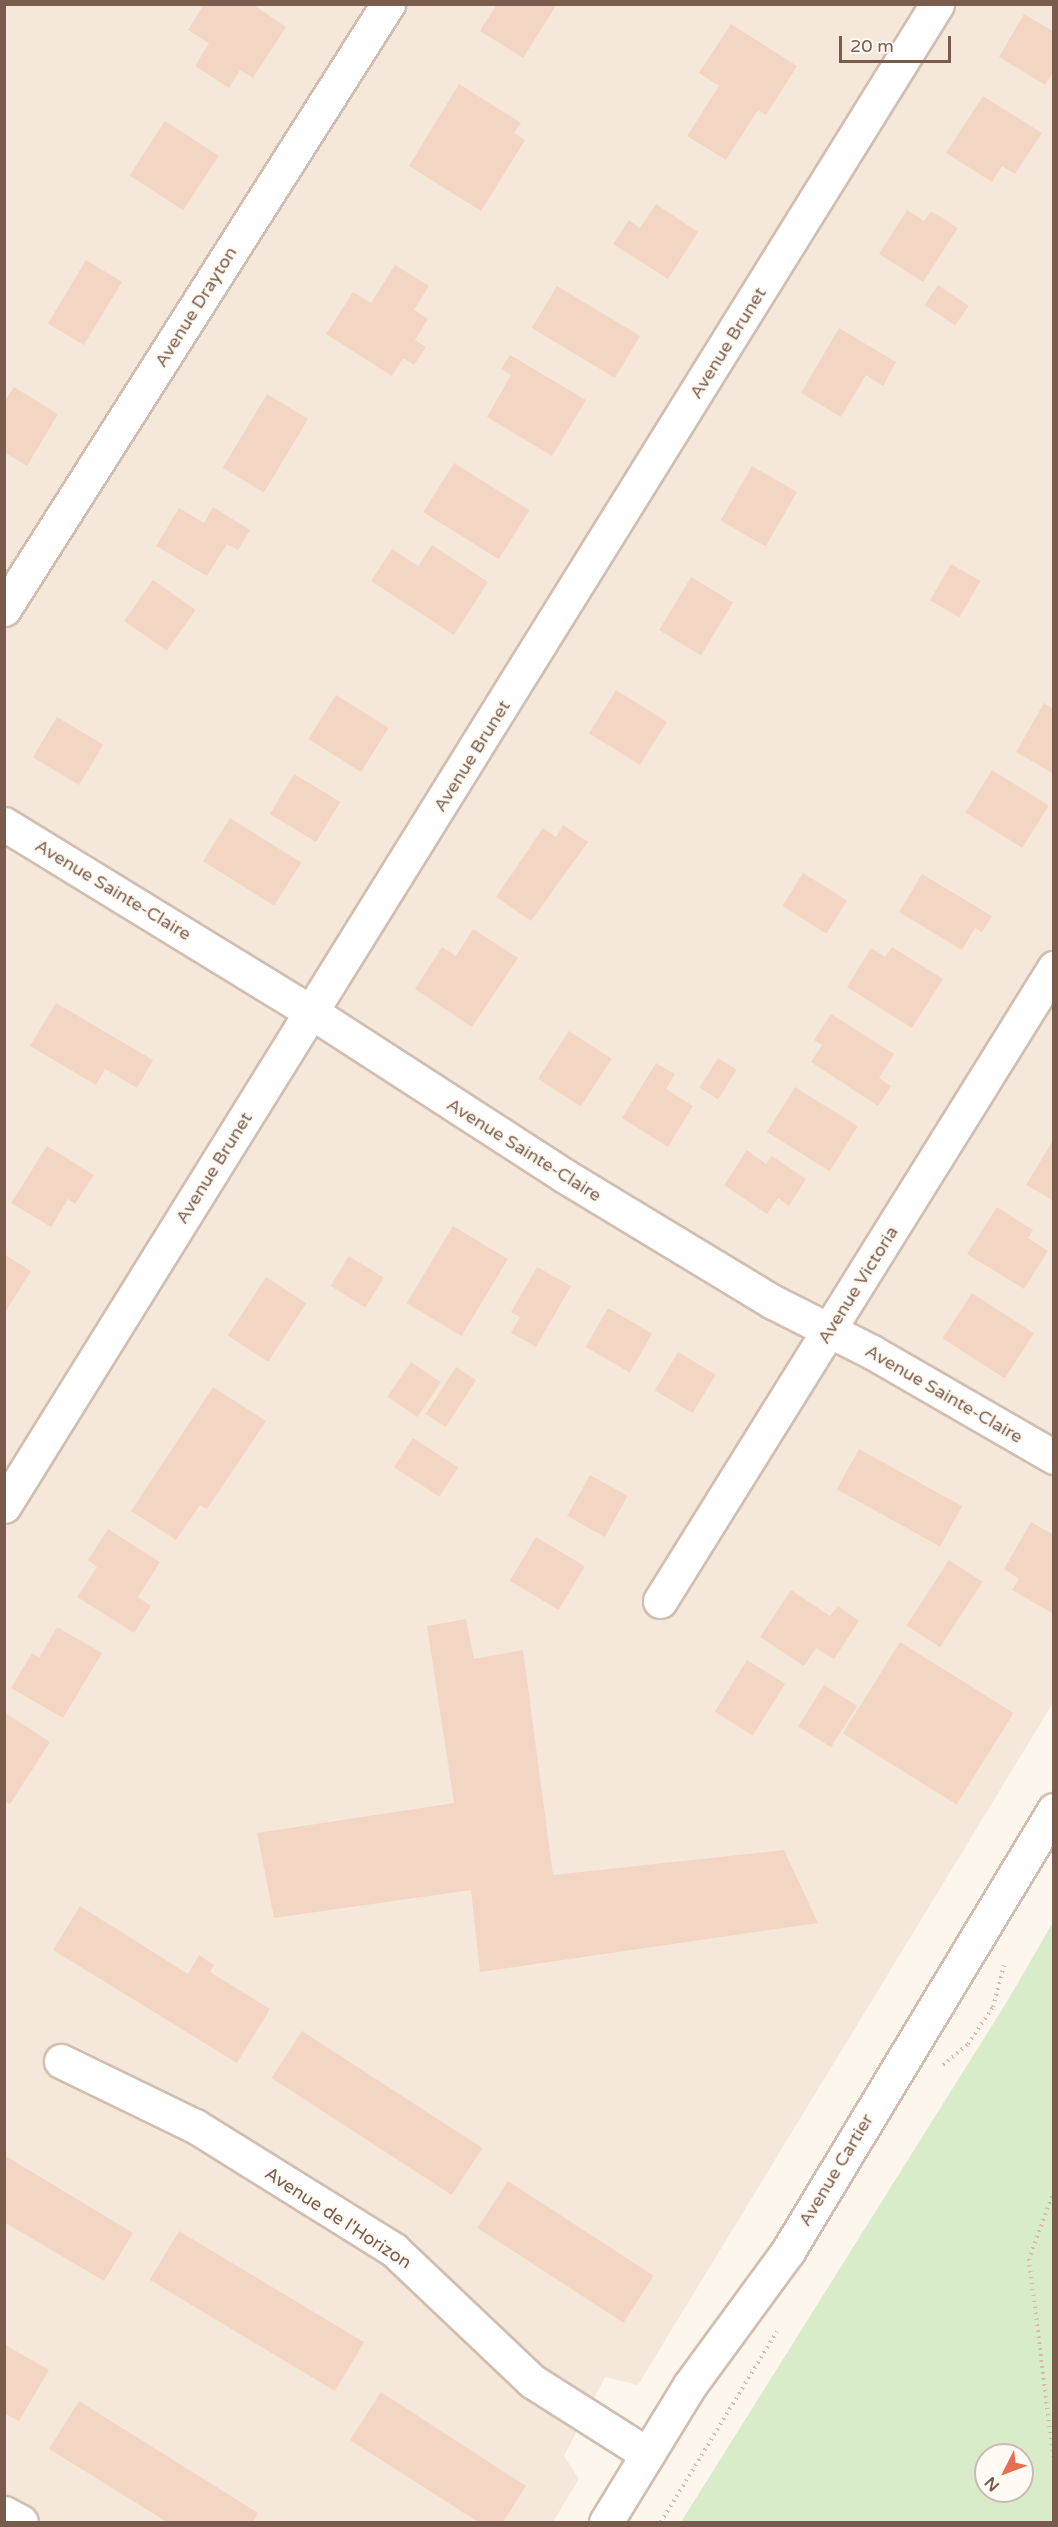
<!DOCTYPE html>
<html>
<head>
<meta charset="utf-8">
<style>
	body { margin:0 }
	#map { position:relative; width:1058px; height:2527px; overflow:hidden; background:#fdf6ec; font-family:"Varela Round",sans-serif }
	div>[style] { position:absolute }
	.residential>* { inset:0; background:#f5e8da }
	.green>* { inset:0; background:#d8ecc9 }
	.building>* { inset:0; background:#f3d5c3; transform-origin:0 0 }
	.path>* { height:4px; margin-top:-2px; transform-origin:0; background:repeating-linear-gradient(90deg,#d9b8a5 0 1.5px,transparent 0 6px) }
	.roads { filter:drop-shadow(2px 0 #d1beb0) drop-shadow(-2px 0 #d1beb0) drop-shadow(0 2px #d1beb0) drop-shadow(0 -2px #d1beb0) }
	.street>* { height:33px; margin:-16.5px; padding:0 16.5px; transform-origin:16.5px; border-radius:16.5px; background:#fff }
	.secondary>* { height:33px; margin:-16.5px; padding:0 16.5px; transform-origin:16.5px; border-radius:16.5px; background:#fff }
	span { translate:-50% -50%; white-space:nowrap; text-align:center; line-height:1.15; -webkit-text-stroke:4.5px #fffaf3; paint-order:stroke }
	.street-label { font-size:18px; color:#7a5c4d }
	.frame { position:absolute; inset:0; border:6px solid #7a5c4d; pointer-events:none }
	.north { position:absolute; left:974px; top:2443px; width:60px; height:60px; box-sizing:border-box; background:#fffaf3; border:2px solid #cabbb1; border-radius:50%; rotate:228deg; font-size:16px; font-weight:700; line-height:24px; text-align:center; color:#7a5c4d }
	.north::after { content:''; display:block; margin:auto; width:21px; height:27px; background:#e76f51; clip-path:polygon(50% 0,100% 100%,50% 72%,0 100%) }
	.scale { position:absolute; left:839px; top:36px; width:112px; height:27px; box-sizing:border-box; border:3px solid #7a5c4d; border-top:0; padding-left:8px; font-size:18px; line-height:21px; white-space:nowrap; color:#7a5c4d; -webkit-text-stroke:4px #fffaf3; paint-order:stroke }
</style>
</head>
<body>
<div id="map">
	<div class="residential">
		<div style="clip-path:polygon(5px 5px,1053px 5px,1053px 1703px,638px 2385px,605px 2377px,564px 2456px,579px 2479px,553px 2522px,5px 2522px)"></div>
	</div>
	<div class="green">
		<div style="clip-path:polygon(evenodd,1053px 1922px,1053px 2522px,681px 2522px,1008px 2000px,1053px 1922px,986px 2455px,1022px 2455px,1022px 2491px,986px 2491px,986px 2455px)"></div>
	</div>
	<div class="building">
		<div style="clip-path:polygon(204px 4px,252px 4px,286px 27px,253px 78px,240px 70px,229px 88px,195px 66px,209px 43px,188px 30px)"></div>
		<div style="clip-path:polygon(497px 4px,557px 4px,523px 58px,480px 31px)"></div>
		<div style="clip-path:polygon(1024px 14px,1054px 32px,1054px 71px,1045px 85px,999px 57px)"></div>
		<div style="clip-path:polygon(731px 24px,797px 66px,766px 115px,758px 110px,726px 160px,687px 136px,719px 86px,699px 73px)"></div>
		<div style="clip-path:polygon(459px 84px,521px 123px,514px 133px,525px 140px,481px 211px,409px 166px)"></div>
		<div style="clip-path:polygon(983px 96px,1042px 133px,1015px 174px,1002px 166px,992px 182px,946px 153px)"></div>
		<div style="left:165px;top:121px;width:64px;height:65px;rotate:33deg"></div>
		<div style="clip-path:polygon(656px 204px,698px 232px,668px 279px,613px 244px,629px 220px,640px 228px)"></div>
		<div style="clip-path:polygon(907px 210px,924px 221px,931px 211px,958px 228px,923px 282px,879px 254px)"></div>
		<div style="left:86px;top:260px;width:42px;height:74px;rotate:31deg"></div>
		<div style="clip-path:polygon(395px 265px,429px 286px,414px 310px,428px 319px,415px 340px,426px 347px,414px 365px,403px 358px,392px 376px,326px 334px,353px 292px,371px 303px)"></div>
		<div style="left:938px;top:285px;width:37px;height:24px;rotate:34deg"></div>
		<div style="left:557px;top:286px;width:97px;height:49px;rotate:31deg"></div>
		<div style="clip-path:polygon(839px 328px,896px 362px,883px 386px,866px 375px,841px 417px,801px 393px)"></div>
		<div style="clip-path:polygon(510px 355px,586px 400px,552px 456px,487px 417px,511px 375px,501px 369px)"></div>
		<div style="clip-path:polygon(14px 387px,58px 414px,27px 466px,4px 452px,4px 402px)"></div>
		<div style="left:267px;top:394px;width:48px;height:86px;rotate:31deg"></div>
		<div style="left:454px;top:463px;width:89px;height:58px;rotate:32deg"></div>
		<div style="left:752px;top:466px;width:52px;height:63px;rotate:30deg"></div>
		<div style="clip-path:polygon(213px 507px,250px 530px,238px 550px,227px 544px,207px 576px,156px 546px,179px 508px,204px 523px)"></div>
		<div style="clip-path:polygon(432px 545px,488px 582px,454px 635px,371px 581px,392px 549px,418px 566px)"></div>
		<div style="left:951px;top:564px;width:34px;height:42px;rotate:30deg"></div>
		<div style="left:691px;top:577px;width:49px;height:62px;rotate:31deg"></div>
		<div style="left:153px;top:580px;width:52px;height:50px;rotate:35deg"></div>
		<div style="left:616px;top:690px;width:60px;height:51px;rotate:32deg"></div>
		<div style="left:336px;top:695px;width:62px;height:52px;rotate:32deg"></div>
		<div style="clip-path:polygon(1044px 703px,1054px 709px,1054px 774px,1016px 752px)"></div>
		<div style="left:57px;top:717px;width:54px;height:47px;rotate:31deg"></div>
		<div style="left:992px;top:770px;width:67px;height:50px;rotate:32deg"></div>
		<div style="left:294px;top:774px;width:54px;height:47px;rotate:31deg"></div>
		<div style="left:230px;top:818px;width:84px;height:51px;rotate:32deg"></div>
		<div style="clip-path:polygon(563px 825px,588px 842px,531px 921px,496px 897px,543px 828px,556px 837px)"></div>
		<div style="left:803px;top:873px;width:52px;height:39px;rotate:32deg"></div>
		<div style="clip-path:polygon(922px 874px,992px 916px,982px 932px,975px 928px,962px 950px,899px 912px)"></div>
		<div style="clip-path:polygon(473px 929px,518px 958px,472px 1027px,415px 989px,442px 947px,456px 956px)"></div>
		<div style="clip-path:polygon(892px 947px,943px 979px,912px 1028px,847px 987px,871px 948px,885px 957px)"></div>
		<div style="clip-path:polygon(56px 1003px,153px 1060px,137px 1088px,105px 1069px,96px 1085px,30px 1046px)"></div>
		<div style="clip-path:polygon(831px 1014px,894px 1054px,879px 1078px,891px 1086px,878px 1106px,811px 1062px,822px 1045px,814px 1040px)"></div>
		<div style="left:569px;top:1031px;width:51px;height:57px;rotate:33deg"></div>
		<div style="left:718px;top:1058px;width:22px;height:35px;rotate:32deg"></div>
		<div style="clip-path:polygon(656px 1063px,675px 1074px,666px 1089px,693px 1106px,668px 1147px,622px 1118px)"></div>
		<div style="left:795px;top:1087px;width:74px;height:53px;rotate:32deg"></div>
		<div style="clip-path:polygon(1052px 1142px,1054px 1143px,1054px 1201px,1026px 1185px)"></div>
		<div style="clip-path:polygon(47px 1146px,94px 1175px,75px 1204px,68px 1199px,51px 1227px,11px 1203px)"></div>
		<div style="clip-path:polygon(747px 1150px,766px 1164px,772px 1156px,806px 1179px,789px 1206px,778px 1198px,767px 1214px,724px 1185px)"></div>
		<div style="clip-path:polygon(997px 1207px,1033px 1230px,1028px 1238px,1048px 1251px,1024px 1289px,967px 1254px)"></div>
		<div style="left:453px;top:1226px;width:64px;height:90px;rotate:31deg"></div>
		<div style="clip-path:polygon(4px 1254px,31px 1271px,4px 1314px)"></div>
		<div style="left:349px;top:1256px;width:41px;height:35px;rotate:32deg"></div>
		<div style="clip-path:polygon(537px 1267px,571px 1286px,536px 1347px,511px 1333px,520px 1317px,511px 1312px)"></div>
		<div style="left:266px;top:1277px;width:48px;height:70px;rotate:33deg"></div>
		<div style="left:972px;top:1293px;width:74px;height:54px;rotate:33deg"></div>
		<div style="left:608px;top:1308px;width:51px;height:45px;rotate:30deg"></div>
		<div style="left:678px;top:1352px;width:44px;height:45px;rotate:31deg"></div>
		<div style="left:411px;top:1362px;width:36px;height:42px;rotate:34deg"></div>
		<div style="left:456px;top:1367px;width:24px;height:56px;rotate:33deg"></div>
		<div style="clip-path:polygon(213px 1387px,266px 1421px,207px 1509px,200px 1505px,176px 1540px,131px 1511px)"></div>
		<div style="left:413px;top:1438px;width:54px;height:35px;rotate:33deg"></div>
		<div style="left:859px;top:1449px;width:118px;height:46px;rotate:29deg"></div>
		<div style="left:590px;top:1475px;width:43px;height:47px;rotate:29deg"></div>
		<div style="clip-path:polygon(1031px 1522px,1054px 1535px,1052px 1613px,1012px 1590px,1019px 1579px,1004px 1569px)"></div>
		<div style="clip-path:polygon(108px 1529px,160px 1562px,138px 1597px,151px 1606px,134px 1633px,77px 1597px,97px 1567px,88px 1560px)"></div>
		<div style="left:536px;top:1537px;width:57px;height:51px;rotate:31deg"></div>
		<div style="left:949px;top:1560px;width:40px;height:78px;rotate:33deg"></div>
		<div style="clip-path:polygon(791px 1590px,830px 1616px,838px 1606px,859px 1621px,834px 1659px,816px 1648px,804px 1666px,760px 1637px)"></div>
		<div style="clip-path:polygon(466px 1619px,474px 1659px,523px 1650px,553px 1875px,784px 1850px,818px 1923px,480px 1972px,471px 1890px,274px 1918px,257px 1833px,454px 1803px,427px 1626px)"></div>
		<div style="clip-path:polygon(57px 1627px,102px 1653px,63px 1718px,11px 1688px,32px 1653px,39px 1658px)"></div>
		<div style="left:900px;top:1642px;width:134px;height:108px;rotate:32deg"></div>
		<div style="left:747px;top:1660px;width:45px;height:61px;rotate:32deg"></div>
		<div style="left:824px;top:1685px;width:39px;height:49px;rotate:32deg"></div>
		<div style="clip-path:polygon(4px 1712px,50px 1742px,10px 1804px,4px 1801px)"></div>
		<div style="clip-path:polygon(80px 1906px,188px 1974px,199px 1955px,214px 1965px,210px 1972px,270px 2009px,237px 2063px,53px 1950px)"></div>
		<div style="left:302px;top:2031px;width:215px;height:56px;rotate:33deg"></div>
		<div style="clip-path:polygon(4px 2155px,133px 2233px,104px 2281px,4px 2222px)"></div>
		<div style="left:508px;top:2181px;width:174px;height:56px;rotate:33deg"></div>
		<div style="left:179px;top:2231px;width:216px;height:57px;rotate:31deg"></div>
		<div style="clip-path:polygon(4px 2344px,49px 2370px,19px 2421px,4px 2413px)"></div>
		<div style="clip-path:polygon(381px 2392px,526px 2486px,503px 2522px,478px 2522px,350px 2440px)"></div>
		<div style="clip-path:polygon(79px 2401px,258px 2513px,253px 2522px,167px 2522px,49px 2449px)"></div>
	</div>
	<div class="path">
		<div style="left:4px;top:2035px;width:5px;rotate:22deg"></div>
		<div style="left:943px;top:2065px;width:33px;rotate:-40deg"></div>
		<div style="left:968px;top:2044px;width:45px;rotate:-56deg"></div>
		<div style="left:993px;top:2007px;width:43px;rotate:-75.3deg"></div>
		<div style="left:1054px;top:2191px;width:72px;rotate:110.2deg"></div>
		<div style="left:1029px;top:2259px;width:206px;rotate:83deg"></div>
		<div style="left:661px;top:2522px;width:223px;rotate:-58.7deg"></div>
	</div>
	<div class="roads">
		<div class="street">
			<div style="left:4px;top:609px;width:717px;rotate:-57.6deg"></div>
			<div style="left:4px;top:824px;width:362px;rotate:31.5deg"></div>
			<div style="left:313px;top:1013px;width:298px;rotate:32.9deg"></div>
			<div style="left:563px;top:1175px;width:245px;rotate:31.2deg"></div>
			<div style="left:773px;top:1302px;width:111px;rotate:26.8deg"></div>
			<div style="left:872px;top:1352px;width:210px;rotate:30deg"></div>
			<div style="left:4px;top:1506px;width:1768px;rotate:-58.15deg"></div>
			<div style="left:660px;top:1601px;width:746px;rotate:-58.1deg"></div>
			<div style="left:61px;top:2061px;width:149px;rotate:25.9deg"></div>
			<div style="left:195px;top:2126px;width:234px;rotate:31.9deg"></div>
			<div style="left:394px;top:2250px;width:190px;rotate:43.5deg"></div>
			<div style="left:532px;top:2381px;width:136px;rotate:32.4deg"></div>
			<div style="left:4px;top:2513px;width:19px;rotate:28deg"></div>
		</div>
		<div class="secondary">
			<div style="left:606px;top:2522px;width:161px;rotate:-58.5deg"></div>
			<div style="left:690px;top:2385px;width:166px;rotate:-53.8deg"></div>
			<div style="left:788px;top:2251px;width:515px;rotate:-58.9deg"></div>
		</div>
	</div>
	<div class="street-label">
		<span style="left:196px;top:307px;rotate:-58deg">Avenue Drayton</span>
		<span style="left:728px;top:343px;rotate:-58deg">Avenue Brunet</span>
		<span style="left:472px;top:756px;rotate:-58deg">Avenue Brunet</span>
		<span style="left:113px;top:890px;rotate:31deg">Avenue Sainte-Claire</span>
		<span style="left:524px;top:1150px;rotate:32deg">Avenue Sainte-Claire</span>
		<span style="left:214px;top:1168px;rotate:-58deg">Avenue Brunet</span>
		<span style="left:858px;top:1285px;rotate:-58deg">Avenue Victoria</span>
		<span style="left:944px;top:1394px;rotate:30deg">Avenue Sainte-Claire</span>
		<span style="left:836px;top:2170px;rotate:-59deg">Avenue Cartier</span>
		<span style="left:338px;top:2218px;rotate:33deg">Avenue de l'Horizon</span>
	</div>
	<div class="frame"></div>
	<div class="north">N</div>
	<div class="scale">20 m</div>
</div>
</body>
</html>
